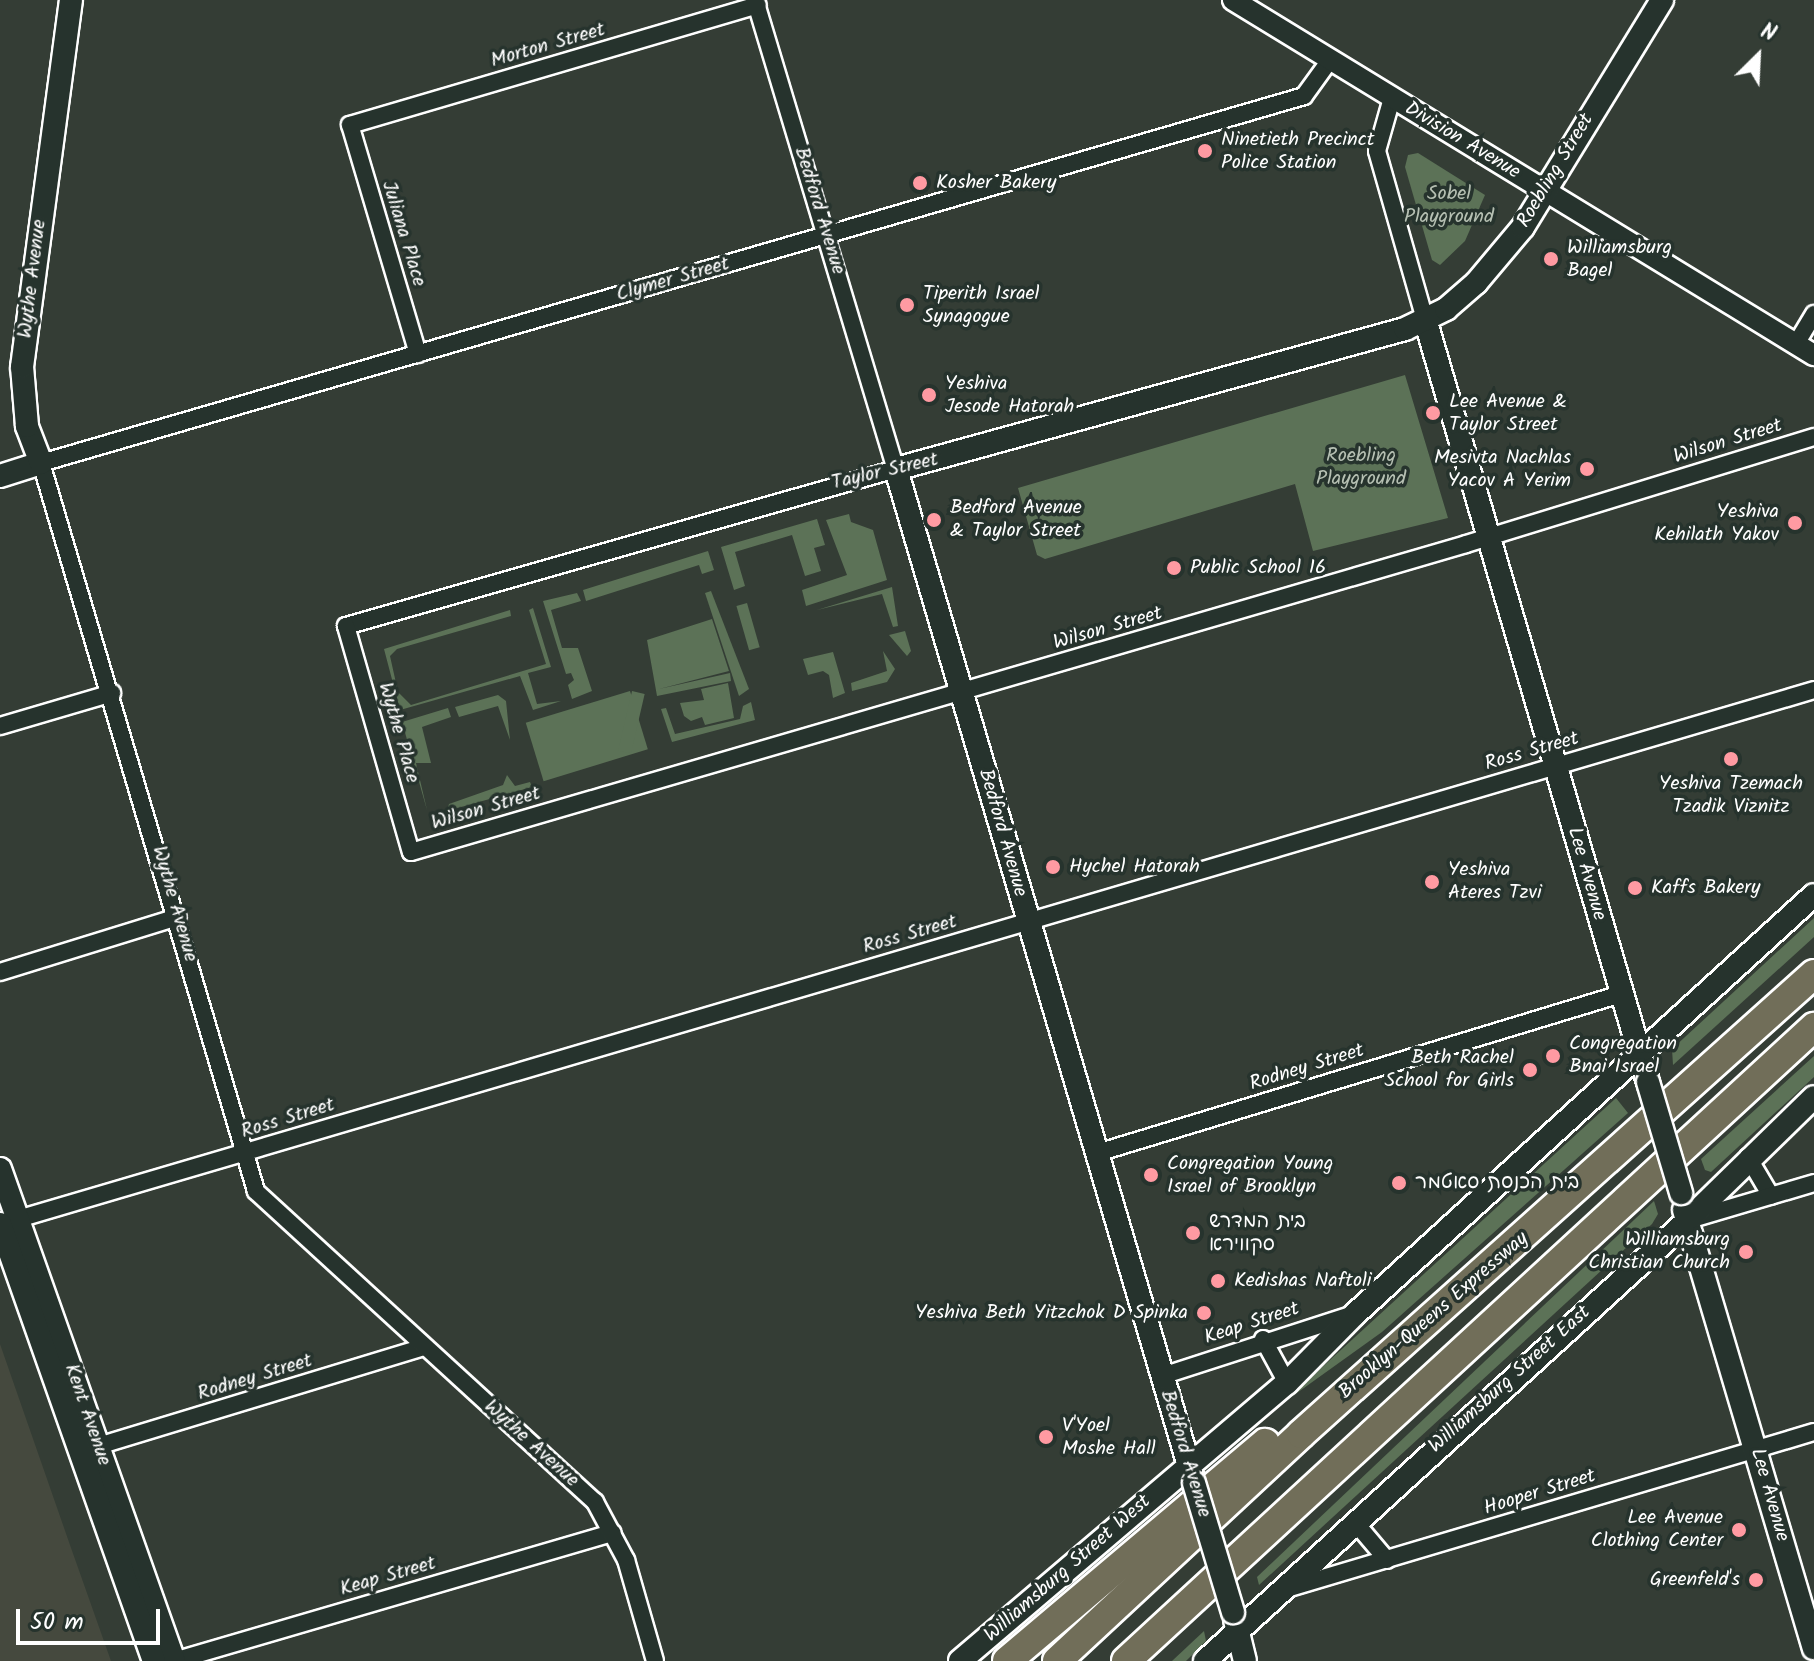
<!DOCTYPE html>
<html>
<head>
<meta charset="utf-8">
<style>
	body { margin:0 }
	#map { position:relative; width:1814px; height:1661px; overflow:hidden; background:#343d35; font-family:Kalam,"Playpen Sans Hebrew",sans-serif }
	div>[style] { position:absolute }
	.built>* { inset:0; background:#45493e }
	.green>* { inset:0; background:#5c7257; transform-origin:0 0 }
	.roads { filter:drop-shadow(2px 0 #fff) drop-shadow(-2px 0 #fff) drop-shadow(0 2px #fff) drop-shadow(0 -2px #fff) }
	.minor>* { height:16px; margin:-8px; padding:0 8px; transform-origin:8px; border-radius:8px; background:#26332d }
	.tertiary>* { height:20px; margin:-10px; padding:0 10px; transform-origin:10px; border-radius:10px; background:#26332d }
	.secondary>* { height:22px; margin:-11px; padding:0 11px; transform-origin:11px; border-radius:11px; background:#26332d }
	.motorway>* { height:28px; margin:-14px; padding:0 14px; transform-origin:14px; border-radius:14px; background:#716e59 }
	.bridges { filter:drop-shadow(2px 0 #fff) drop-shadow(-2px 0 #fff) drop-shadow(0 2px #fff) drop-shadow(0 -2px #fff) }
	.secondary-bridge>* { height:22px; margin:-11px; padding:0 11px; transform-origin:11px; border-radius:11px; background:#26332d }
	.dots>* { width:22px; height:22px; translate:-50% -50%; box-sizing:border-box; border:4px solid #26332d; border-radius:50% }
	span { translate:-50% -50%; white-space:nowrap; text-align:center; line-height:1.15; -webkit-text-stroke:7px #26332d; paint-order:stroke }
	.street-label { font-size:20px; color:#fff }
	.poi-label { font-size:20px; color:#fff }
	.left { translate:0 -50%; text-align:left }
	.right { translate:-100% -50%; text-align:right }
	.park-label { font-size:20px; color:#b6c0b3 }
	.north { position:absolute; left:1718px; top:16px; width:80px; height:80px; -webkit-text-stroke:6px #26332d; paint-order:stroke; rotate:24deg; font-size:22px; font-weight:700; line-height:32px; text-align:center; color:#fff }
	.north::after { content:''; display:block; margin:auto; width:28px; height:36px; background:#fff; clip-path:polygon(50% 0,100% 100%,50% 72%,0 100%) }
	.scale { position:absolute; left:16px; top:1609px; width:144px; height:36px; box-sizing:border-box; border:4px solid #fff; border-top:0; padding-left:10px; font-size:24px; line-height:28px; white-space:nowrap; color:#fff; -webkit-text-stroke:6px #26332d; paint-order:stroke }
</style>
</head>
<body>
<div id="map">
	<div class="built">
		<div style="clip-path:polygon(0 1344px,70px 1545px,111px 1661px,0 1661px)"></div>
	</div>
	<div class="green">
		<div style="clip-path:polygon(1418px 153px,1485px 195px,1465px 241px,1440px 265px,1432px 260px,1405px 167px,1408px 155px)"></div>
		<div style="clip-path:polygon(1405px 375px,1448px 518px,1313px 551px,1295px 484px,1045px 559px,1037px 555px,1018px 488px)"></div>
		<div style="clip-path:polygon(849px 514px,851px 522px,873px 530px,887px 580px,806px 606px,802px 590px,847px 575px,826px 520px)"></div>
		<div style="clip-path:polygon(817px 519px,825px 545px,814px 548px,821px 571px,805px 576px,792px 535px,735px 552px,745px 586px,734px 590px,721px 547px)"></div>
		<div style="clip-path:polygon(708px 551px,714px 570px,702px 574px,699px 565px,586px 601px,583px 590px)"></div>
		<div style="clip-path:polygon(892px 587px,898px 626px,893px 627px,882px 594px,817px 610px)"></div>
		<div style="clip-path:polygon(711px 591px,749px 689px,739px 696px,705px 593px)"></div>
		<div style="clip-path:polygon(577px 593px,581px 601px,551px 610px,562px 648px,578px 648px,592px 691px,572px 699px,568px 685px,574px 680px,571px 673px,566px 674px,543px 601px)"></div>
		<div style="left:747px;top:603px;width:46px;height:11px;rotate:74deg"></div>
		<div style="clip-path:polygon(533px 608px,551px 667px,528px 673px,537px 704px,561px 701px,533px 710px,520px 676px,400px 710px,384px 649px,510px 610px,511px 616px,397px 649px,390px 656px,398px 692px,411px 705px,546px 664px,529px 610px)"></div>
		<div style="clip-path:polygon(712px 619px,729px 671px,659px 689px,730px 673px,731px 681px,657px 696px,647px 640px)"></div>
		<div style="clip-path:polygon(905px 631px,911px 651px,907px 656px,889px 635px)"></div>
		<div style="clip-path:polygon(883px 651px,895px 669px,887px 682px,852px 691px,851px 683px,887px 671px)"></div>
		<div style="clip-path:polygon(833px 652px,845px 693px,833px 698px,829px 675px,823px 671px,808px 675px,803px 659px)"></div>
		<div style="clip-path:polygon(728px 683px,734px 718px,705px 725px,702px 717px,691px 721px,684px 716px,680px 703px,704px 700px,701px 689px)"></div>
		<div style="left:630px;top:691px;width:61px;height:109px;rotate:73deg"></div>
		<div style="left:632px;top:691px;width:13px;height:61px;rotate:13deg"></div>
		<div style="clip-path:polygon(498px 695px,506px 701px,510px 740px,498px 706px,459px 717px,455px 707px)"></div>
		<div style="clip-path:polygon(751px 702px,755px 720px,672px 742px,661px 709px,666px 708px,675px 734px,740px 719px,743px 706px)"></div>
		<div style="clip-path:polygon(448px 708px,451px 717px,422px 727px,431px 763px,416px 763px,427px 810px,402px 722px)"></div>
		<div style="clip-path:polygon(507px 775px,515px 786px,530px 782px,532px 787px,447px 811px,449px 804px,503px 785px)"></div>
		<div style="clip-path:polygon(1814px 918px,1814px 937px,1673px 1065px,1672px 1049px)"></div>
		<div style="clip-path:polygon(1814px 1056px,1814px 1077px,1711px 1172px,1705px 1170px,1701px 1159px)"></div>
		<div style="clip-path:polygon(1616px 1098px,1628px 1113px,1382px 1332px,1283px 1403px)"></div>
		<div style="clip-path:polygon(1654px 1201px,1658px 1214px,1652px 1224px,1259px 1585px,1257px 1577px)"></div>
		<div style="clip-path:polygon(1204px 1631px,1206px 1641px,1186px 1661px,1172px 1661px)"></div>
	</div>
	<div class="roads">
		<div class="minor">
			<div style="left:755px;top:0;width:490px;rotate:73.3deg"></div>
			<div style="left:896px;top:469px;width:572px;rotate:164.07deg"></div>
			<div style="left:346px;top:626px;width:235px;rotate:74deg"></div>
			<div style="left:411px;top:852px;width:1099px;rotate:-16.27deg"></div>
			<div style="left:1466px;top:544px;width:364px;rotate:-17.1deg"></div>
			<div style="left:1392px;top:98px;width:55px;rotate:105.8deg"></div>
			<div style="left:1377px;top:151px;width:175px;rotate:74.1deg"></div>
			<div style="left:1796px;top:344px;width:35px;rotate:-59deg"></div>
			<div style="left:418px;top:354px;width:239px;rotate:-106.5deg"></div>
			<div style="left:350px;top:125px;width:425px;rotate:-16.4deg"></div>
			<div style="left:0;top:726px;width:117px;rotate:-16.4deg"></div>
			<div style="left:0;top:972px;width:186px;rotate:-17.2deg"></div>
			<div style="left:1097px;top:1153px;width:548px;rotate:-16.88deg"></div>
			<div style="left:1748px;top:1157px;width:45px;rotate:59.5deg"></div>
			<div style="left:18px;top:1219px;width:1872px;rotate:-16.41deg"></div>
			<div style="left:1692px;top:1219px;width:127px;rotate:-16.4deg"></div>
			<div style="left:1263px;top:1339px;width:50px;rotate:61.4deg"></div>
			<div style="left:1162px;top:1376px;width:202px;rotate:-17.9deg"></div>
			<div style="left:98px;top:1446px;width:340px;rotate:-16.9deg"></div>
			<div style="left:1354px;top:1521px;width:51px;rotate:49.8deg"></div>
			<div style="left:1286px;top:1589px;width:551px;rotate:-16.56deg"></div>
			<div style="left:174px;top:1661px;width:457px;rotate:-16.3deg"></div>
			<div style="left:655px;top:1661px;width:105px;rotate:-106deg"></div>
			<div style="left:626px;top:1560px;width:66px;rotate:-118.1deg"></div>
			<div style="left:595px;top:1502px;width:460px;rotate:-137.5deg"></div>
			<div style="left:256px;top:1191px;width:759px;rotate:-106.45deg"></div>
			<div style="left:41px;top:463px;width:1315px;rotate:-16.2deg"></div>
			<div style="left:1304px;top:96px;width:44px;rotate:-54.2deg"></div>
		</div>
		<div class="tertiary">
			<div style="left:1233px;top:0;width:681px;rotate:31.43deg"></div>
		</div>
		<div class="secondary">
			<div style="left:1425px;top:319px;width:795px;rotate:73.71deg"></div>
			<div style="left:0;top:476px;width:43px;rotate:-17.6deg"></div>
			<div style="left:41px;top:463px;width:40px;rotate:-111deg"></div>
			<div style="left:27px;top:426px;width:59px;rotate:-94.8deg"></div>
			<div style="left:22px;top:367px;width:370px;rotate:-82.4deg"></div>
			<div style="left:0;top:1169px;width:522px;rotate:70.52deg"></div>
			<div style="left:1684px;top:1210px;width:457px;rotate:73.5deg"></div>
			<div style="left:0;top:1224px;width:463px;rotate:70.6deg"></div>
			<div style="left:1194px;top:1483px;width:1057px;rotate:-106.38deg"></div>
			<div style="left:896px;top:469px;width:528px;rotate:-15.38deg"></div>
			<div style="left:1405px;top:329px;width:46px;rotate:-26deg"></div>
			<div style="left:1446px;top:309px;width:40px;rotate:-41deg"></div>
			<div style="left:1476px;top:283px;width:73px;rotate:-50deg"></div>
			<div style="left:1523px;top:227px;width:266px;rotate:-58.5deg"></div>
			<div style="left:1235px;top:1620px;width:42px;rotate:76.3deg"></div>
			<div style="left:960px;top:1661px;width:429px;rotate:-40.4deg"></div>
			<div style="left:1287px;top:1383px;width:97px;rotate:-45.4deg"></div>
			<div style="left:1355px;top:1314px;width:621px;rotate:-42.39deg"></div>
			<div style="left:1205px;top:1661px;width:653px;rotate:-42.39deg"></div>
			<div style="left:1687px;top:1221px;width:177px;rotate:-44.3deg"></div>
		</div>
		<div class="motorway">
			<div style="left:1007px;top:1661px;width:338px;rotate:-40.2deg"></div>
			<div style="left:1057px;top:1661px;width:333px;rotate:-42.9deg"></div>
			<div style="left:1301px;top:1434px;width:689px;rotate:-41.88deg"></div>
			<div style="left:1126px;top:1661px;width:936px;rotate:-42.66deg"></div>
		</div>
	</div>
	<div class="bridges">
		<div class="secondary-bridge">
			<div style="left:1648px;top:1082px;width:116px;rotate:73.4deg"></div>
			<div style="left:1194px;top:1483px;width:135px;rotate:73.2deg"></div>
		</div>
	</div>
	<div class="dots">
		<div style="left:1205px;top:151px;background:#ff9aa2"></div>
		<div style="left:920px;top:183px;background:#ff9aa2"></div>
		<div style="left:1551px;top:259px;background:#ff9aa2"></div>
		<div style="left:907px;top:305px;background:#ff9aa2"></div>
		<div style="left:929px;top:395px;background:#ff9aa2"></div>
		<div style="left:1433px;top:413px;background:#ff9aa2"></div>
		<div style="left:1587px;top:469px;background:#ff9aa2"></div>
		<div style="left:934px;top:520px;background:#ff9aa2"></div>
		<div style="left:1795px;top:523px;background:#ff9aa2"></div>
		<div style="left:1174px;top:568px;background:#ff9aa2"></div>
		<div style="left:1731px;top:759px;background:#ff9aa2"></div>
		<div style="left:1053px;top:867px;background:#ff9aa2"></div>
		<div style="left:1432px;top:882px;background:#ff9aa2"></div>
		<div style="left:1635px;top:888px;background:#ff9aa2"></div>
		<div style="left:1553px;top:1056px;background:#ff9aa2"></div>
		<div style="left:1530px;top:1070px;background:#ff9aa2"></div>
		<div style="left:1151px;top:1175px;background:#ff9aa2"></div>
		<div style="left:1399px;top:1183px;background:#ff9aa2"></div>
		<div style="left:1193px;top:1233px;background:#ff9aa2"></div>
		<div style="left:1746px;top:1252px;background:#ff9aa2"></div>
		<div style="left:1218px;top:1281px;background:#ff9aa2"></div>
		<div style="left:1204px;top:1313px;background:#ff9aa2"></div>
		<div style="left:1046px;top:1437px;background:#ff9aa2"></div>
		<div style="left:1739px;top:1530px;background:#ff9aa2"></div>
		<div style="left:1756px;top:1580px;background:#ff9aa2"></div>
	</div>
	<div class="street-label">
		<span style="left:548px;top:46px;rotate:-16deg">Morton Street</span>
		<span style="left:1462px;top:141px;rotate:31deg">Division Avenue</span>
		<span style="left:1556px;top:171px;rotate:-59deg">Roebling Street</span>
		<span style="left:819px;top:211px;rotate:73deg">Bedford Avenue</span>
		<span style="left:403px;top:234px;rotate:73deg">Juliana Place</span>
		<span style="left:33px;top:279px;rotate:-83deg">Wythe Avenue</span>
		<span style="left:673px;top:280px;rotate:-16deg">Clymer Street</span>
		<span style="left:1728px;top:442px;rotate:-17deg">Wilson Street</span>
		<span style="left:885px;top:472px;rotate:-13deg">Taylor Street</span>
		<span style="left:1108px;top:629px;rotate:-16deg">Wilson Street</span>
		<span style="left:398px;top:733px;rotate:74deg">Wythe Place</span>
		<span style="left:1532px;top:752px;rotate:-16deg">Ross Street</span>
		<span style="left:486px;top:809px;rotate:-16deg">Wilson Street</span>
		<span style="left:1002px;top:833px;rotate:74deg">Bedford Avenue</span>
		<span style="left:1586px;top:874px;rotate:74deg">Lee Avenue</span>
		<span style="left:174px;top:904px;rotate:74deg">Wythe Avenue</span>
		<span style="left:910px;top:935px;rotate:-16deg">Ross Street</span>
		<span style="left:1307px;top:1068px;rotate:-17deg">Rodney Street</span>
		<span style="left:288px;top:1119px;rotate:-17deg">Ross Street</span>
		<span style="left:1434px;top:1316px;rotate:-41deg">Brooklyn-Queens Expressway</span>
		<span style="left:1252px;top:1324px;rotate:-18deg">Keap Street</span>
		<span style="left:255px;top:1378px;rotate:-17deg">Rodney Street</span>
		<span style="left:1510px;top:1380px;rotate:-42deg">Williamsburg Street East</span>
		<span style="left:87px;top:1415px;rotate:71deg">Kent Avenue</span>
		<span style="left:531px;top:1444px;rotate:42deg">Wythe Avenue</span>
		<span style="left:1185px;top:1454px;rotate:73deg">Bedford Avenue</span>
		<span style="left:1540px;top:1493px;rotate:-17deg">Hooper Street</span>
		<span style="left:1769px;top:1495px;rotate:74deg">Lee Avenue</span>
		<span style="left:1068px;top:1569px;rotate:-41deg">Williamsburg Street West</span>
		<span style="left:388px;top:1577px;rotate:-16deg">Keap Street</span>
	</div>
	<div class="poi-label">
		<span class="left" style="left:1221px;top:152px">Ninetieth Precinct<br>Police Station</span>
		<span class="left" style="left:936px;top:183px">Kosher Bakery</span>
		<span class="left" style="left:1567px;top:260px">Williamsburg<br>Bagel</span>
		<span class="left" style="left:923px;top:306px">Tiperith Israel<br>Synagogue</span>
		<span class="left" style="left:945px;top:396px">Yeshiva<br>Jesode Hatorah</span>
		<span class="left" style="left:1449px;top:414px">Lee Avenue &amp;<br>Taylor Street</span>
		<span class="right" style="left:1571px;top:470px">Mesivta Nachlas<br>Yacov A Yerim</span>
		<span class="left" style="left:950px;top:520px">Bedford Avenue<br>&amp; Taylor Street</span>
		<span class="right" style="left:1779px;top:524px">Yeshiva<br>Kehilath Yakov</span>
		<span class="left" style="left:1190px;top:568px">Public School 16</span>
		<span style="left:1731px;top:796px">Yeshiva Tzemach<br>Tzadik Viznitz</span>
		<span class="left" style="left:1069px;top:867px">Hychel Hatorah</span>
		<span class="left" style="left:1448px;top:882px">Yeshiva<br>Ateres Tzvi</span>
		<span class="left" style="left:1651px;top:888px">Kaffs Bakery</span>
		<span class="left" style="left:1569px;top:1056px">Congregation<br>Bnai Israel</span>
		<span class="right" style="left:1514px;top:1070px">Beth Rachel<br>School for Girls</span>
		<span class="left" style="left:1167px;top:1176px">Congregation Young<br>Israel of Brooklyn</span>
		<span class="left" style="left:1415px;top:1183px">בית הכנסת סאטמר</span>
		<span class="left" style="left:1209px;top:1234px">בית המדרש<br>סקווירא</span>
		<span class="right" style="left:1730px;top:1252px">Williamsburg<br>Christian Church</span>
		<span class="left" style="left:1234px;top:1281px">Kedishas Naftoli</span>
		<span class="right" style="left:1188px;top:1313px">Yeshiva Beth Yitzchok D Spinka</span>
		<span class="left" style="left:1062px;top:1438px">V'Yoel<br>Moshe Hall</span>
		<span class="right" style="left:1723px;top:1530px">Lee Avenue<br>Clothing Center</span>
		<span class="right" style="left:1740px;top:1580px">Greenfeld's</span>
	</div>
	<div class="park-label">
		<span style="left:1449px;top:206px">Sobel<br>Playground</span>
		<span style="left:1361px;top:468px">Roebling<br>Playground</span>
	</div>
	<div class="north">N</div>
	<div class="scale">50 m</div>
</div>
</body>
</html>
